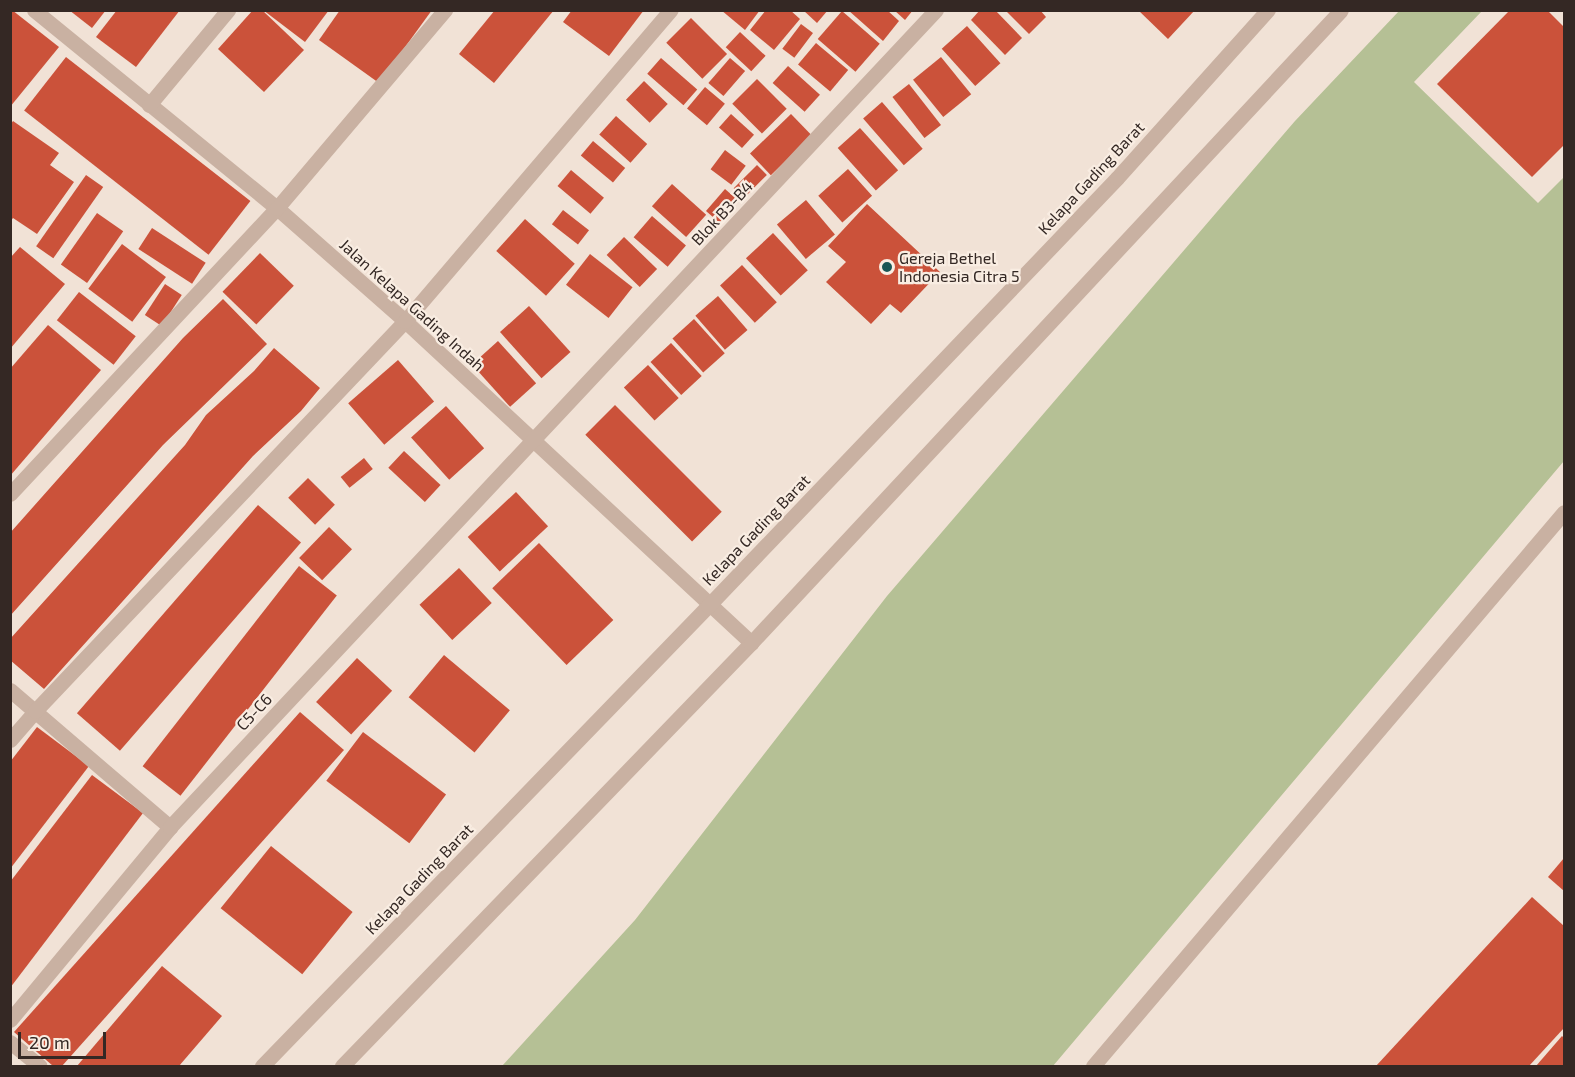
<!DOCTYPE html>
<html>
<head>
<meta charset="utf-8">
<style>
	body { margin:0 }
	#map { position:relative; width:1575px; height:1077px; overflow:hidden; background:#f1e2d6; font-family:"Exo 2",sans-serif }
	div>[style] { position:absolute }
	.green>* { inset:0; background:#b5c095 }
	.building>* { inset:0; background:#cb523a; transform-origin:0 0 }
	.service>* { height:15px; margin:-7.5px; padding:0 7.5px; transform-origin:7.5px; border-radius:7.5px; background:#c9b1a2 }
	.minor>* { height:15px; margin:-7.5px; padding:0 7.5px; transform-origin:7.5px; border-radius:7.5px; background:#c9b1a2 }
	.dots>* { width:16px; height:16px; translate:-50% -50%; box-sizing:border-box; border:3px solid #f9ede2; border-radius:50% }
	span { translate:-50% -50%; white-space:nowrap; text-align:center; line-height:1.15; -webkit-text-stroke:4.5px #f9ede2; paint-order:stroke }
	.street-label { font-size:16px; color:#342824 }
	.poi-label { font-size:16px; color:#342824 }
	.left { translate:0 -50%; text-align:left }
	.frame { position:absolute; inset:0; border:12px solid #342824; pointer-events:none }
	.scale { position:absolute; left:18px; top:1032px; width:88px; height:27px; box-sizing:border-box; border:3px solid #342824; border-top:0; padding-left:8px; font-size:18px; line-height:21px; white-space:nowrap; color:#342824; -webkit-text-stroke:4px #f9ede2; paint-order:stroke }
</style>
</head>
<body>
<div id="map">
	<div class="green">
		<div style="clip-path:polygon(1399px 11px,1482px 11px,1414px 82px,1538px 203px,1564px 177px,1564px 461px,1053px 1066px,502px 1066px,635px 920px,887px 596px,1295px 121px)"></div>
	</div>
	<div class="building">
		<div style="clip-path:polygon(12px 10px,59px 47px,10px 107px,10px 12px)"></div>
		<div style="clip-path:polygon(69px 10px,106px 10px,92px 28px)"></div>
		<div style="clip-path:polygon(117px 10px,180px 10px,136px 67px,96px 37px)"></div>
		<div style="clip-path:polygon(253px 10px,262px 10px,304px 50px,264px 92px,218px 49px)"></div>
		<div style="clip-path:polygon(263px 10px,329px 10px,305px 42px)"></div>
		<div style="clip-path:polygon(340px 10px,432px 10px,379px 83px,319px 40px)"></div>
		<div style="clip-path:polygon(495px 10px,554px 10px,494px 83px,459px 54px)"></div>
		<div style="clip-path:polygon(572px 10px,644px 10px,609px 56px,563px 22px)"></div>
		<div style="clip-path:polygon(721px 10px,760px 10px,745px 30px)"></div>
		<div style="clip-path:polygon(766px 10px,790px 10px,800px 19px,774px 50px,750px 30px)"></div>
		<div style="clip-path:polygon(803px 10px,828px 10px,817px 23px)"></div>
		<div style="clip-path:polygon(848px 10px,887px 10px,899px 21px,883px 41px)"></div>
		<div style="clip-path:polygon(894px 10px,913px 10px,905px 20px)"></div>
		<div style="clip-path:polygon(980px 10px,995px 10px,1022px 38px,1005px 55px,971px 20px)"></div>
		<div style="clip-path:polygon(1005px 10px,1040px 10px,1046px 17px,1029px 34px)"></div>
		<div style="clip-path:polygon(1138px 10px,1195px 10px,1168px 39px)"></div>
		<div style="clip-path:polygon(1510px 10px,1547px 10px,1564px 27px,1564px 145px,1532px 177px,1437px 84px)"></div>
		<div style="left:842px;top:11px;width:50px;height:37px;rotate:41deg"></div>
		<div style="left:691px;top:18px;width:51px;height:35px;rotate:45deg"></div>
		<div style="left:801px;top:24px;width:15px;height:31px;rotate:37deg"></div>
		<div style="left:967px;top:26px;width:50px;height:34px;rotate:48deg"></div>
		<div style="left:740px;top:32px;width:35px;height:21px;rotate:43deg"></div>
		<div style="left:816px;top:43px;width:42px;height:28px;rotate:40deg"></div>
		<div style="left:66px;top:57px;width:234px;height:68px;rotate:38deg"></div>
		<div style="left:941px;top:57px;width:48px;height:36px;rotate:51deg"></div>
		<div style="left:661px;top:58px;width:48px;height:21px;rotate:41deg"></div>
		<div style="left:730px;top:58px;width:20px;height:33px;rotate:41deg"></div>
		<div style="left:788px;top:66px;width:43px;height:23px;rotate:42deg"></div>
		<div style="left:757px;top:79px;width:42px;height:35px;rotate:45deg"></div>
		<div style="left:644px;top:81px;width:33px;height:26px;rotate:44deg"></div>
		<div style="left:909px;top:84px;width:52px;height:21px;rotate:52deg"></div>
		<div style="left:705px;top:87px;width:26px;height:28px;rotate:40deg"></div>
		<div style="left:882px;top:102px;width:62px;height:25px;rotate:49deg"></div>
		<div style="left:731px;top:114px;width:31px;height:18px;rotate:42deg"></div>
		<div style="left:791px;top:114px;width:30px;height:57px;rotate:46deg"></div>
		<div style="left:616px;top:116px;width:42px;height:25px;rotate:42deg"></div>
		<div style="clip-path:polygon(13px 121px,59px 153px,50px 165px,74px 182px,37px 234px,13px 218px,10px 222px,10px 125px)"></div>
		<div style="left:860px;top:128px;width:57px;height:30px;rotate:48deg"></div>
		<div style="left:593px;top:141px;width:42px;height:19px;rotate:40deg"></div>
		<div style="left:725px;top:150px;width:26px;height:24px;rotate:37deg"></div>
		<div style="left:757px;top:165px;width:14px;height:33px;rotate:45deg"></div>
		<div style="left:848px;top:169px;width:36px;height:40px;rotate:48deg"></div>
		<div style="left:571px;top:170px;width:43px;height:21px;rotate:40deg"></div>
		<div style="left:86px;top:175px;width:21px;height:87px;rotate:35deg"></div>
		<div style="left:672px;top:184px;width:46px;height:30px;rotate:42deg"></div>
		<div style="left:725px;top:189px;width:18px;height:29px;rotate:41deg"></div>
		<div style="left:806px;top:200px;width:45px;height:38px;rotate:50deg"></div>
		<div style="clip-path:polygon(867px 204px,940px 272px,901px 313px,890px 304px,871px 324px,826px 282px,846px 262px,828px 246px)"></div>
		<div style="left:563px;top:210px;width:33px;height:18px;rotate:38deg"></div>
		<div style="left:97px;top:213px;width:32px;height:63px;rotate:35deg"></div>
		<div style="left:652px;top:216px;width:45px;height:28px;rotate:41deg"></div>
		<div style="left:525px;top:219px;width:67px;height:43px;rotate:42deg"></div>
		<div style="left:152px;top:228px;width:64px;height:25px;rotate:33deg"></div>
		<div style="left:773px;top:233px;width:51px;height:37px;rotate:47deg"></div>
		<div style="left:624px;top:237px;width:46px;height:25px;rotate:44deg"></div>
		<div style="left:122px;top:244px;width:55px;height:56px;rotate:37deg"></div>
		<div style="clip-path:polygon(20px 247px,65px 284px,10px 349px,10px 258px)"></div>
		<div style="left:260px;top:253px;width:47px;height:54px;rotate:44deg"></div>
		<div style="left:590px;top:254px;width:54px;height:39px;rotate:38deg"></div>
		<div style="left:742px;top:265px;width:51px;height:30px;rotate:47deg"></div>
		<div style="left:165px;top:284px;width:20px;height:37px;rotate:33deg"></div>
		<div style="left:79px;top:292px;width:72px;height:36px;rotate:38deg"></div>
		<div style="left:718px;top:296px;width:45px;height:30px;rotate:49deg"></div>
		<div style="clip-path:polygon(223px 299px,267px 344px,163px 445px,10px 616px,10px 533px,183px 338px)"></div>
		<div style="left:529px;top:306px;width:62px;height:39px;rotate:48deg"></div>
		<div style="left:694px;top:319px;width:46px;height:29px;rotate:48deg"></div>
		<div style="clip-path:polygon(48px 325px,101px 370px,10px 476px,10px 369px)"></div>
		<div style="left:498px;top:341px;width:57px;height:35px;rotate:48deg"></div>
		<div style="left:671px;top:343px;width:45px;height:28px;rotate:47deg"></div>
		<div style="clip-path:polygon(274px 348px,320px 388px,301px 411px,253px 456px,44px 689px,10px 660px,10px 639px,185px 445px,206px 415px,254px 371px)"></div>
		<div style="left:398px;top:360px;width:55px;height:66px;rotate:49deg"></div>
		<div style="left:648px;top:365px;width:45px;height:33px;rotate:47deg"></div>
		<div style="left:615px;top:405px;width:151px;height:42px;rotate:45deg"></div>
		<div style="left:446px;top:406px;width:57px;height:47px;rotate:48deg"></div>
		<div style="left:404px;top:451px;width:50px;height:23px;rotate:43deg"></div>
		<div style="left:364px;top:458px;width:14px;height:30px;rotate:51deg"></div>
		<div style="left:308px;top:478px;width:38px;height:28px;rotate:45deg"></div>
		<div style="left:516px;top:492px;width:47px;height:66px;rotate:47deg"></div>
		<div style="left:258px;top:505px;width:57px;height:276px;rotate:41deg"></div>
		<div style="left:329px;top:527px;width:32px;height:43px;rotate:44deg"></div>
		<div style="left:539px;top:543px;width:107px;height:65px;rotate:46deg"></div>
		<div style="left:299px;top:566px;width:48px;height:254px;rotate:38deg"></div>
		<div style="left:459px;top:568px;width:48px;height:54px;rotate:47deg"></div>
		<div style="left:444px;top:655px;width:86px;height:55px;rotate:40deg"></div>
		<div style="left:357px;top:658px;width:48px;height:60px;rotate:43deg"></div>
		<div style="clip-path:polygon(300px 712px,344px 750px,62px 1066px,53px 1066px,14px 1032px)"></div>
		<div style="clip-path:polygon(37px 727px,89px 766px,10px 869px,10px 762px)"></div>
		<div style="left:363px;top:732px;width:104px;height:61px;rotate:37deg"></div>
		<div style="clip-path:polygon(92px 775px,143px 813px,10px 988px,10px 882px)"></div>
		<div style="left:271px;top:846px;width:105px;height:80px;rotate:39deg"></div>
		<div style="clip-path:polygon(1564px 858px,1564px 891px,1548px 877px)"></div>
		<div style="clip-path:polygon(1532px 897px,1564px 926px,1564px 1028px,1529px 1066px,1376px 1066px)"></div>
		<div style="clip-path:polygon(162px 966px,222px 1016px,179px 1066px,77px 1066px)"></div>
		<div style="clip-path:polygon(1562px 1036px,1564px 1038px,1564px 1066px,1536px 1066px)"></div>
	</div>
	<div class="service">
		<div style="left:1093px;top:1066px;width:727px;rotate:-49.63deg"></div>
	</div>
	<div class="minor">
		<div style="left:34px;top:10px;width:313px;rotate:39.2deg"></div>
		<div style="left:277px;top:208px;width:171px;rotate:41.4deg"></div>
		<div style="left:405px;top:321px;width:473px;rotate:42.9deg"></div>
		<div style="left:149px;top:105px;width:124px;rotate:-50.3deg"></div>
		<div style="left:10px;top:494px;width:391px;rotate:-47deg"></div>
		<div style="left:277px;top:208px;width:260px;rotate:-49.7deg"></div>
		<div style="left:10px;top:690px;width:211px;rotate:40.6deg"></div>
		<div style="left:10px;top:740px;width:38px;rotate:-49deg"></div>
		<div style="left:35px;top:711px;width:538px;rotate:-46.51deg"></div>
		<div style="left:405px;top:321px;width:409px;rotate:-49.5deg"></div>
		<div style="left:10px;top:1020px;width:251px;rotate:-50.3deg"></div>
		<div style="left:170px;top:827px;width:1120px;rotate:-46.85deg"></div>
		<div style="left:10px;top:1042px;width:38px;rotate:39deg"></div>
		<div style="left:262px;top:1066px;width:641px;rotate:-45.89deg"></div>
		<div style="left:708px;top:606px;width:592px;rotate:-46.3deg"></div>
		<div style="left:1117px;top:178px;width:226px;rotate:-48.1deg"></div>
		<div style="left:342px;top:1066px;width:588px;rotate:-45.96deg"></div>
		<div style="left:751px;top:643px;width:865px;rotate:-47.01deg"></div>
	</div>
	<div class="dots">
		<div style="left:887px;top:267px;background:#195655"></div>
	</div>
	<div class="street-label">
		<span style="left:1091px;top:178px;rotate:-47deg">Kelapa Gading Barat</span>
		<span style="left:722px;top:213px;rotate:-47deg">Blok B3-B4</span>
		<span style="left:412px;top:305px;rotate:42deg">Jalan Kelapa Gading Indah</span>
		<span style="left:756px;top:530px;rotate:-46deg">Kelapa Gading Barat</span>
		<span style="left:254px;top:712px;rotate:-47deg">C5-C6</span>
		<span style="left:419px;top:879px;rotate:-46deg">Kelapa Gading Barat</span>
	</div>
	<div class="poi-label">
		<span class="left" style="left:899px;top:267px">Gereja Bethel<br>Indonesia Citra 5</span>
	</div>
	<div class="frame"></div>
	<div class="scale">20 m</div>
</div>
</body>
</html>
